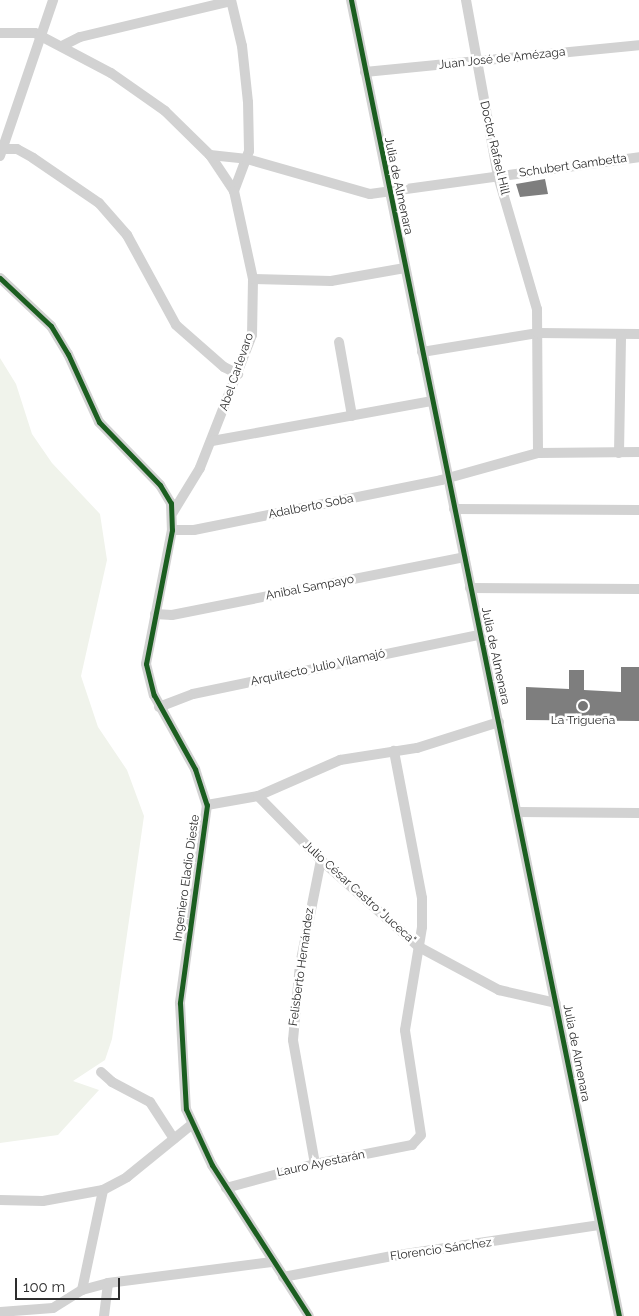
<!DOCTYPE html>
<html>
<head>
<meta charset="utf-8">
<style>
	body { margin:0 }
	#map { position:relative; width:639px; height:1316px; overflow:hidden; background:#fff; font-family:Raleway,sans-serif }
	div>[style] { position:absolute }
	.green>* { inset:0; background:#f0f3eb }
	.building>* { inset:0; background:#7e7e7e }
	.minor>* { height:10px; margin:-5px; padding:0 5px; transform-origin:5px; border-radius:5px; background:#d2d2d2 }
	.cycleway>* { height:5px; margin:-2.5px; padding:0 2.5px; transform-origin:2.5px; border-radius:2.5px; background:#1b5e20 }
	.dots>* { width:14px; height:14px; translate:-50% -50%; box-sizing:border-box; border:2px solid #fff; border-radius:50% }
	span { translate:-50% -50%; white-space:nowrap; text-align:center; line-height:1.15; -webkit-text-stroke:5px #fff; paint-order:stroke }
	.street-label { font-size:12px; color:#2d2d2d }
	.poi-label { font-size:12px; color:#2d2d2d }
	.scale { position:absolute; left:15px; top:1278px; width:105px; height:22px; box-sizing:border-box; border:2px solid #2d2d2d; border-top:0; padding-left:6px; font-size:15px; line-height:18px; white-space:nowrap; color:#2d2d2d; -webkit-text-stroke:4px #fff; paint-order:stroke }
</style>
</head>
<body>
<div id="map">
	<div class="green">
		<div style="clip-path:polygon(0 358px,16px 384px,32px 434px,52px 463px,100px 514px,107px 560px,81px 676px,98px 727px,127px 770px,144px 816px,112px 1039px,105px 1060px,73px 1081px,99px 1090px,58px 1135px,0 1143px)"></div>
	</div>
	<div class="building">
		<div style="clip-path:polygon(545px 179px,548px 194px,520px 197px,516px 184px)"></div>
		<div style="clip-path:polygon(621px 667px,639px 667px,639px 721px,526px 720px,526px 687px,569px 689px,569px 670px,584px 670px,584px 690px,621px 692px)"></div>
	</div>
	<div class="minor">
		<div style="left:231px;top:0;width:47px;rotate:76.6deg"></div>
		<div style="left:242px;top:46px;width:56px;rotate:83.9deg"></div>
		<div style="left:248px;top:102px;width:49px;rotate:88.8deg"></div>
		<div style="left:249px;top:151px;width:43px;rotate:110.6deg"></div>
		<div style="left:351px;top:0;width:1343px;rotate:78.49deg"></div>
		<div style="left:466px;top:0;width:179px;rotate:79.7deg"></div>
		<div style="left:498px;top:176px;width:139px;rotate:73.7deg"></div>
		<div style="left:537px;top:309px;width:144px;rotate:89.6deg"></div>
		<div style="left:0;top:33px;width:35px"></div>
		<div style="left:35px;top:33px;width:86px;rotate:27.8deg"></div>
		<div style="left:111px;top:73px;width:66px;rotate:35.1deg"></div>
		<div style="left:165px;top:111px;width:63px;rotate:44.4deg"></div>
		<div style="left:210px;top:155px;width:43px;rotate:56.3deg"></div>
		<div style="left:234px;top:191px;width:90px;rotate:77.8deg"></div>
		<div style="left:253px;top:279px;width:56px;rotate:91deg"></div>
		<div style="left:252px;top:335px;width:143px;rotate:111.4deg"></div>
		<div style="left:200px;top:468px;width:52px;rotate:121.5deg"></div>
		<div style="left:62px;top:46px;width:20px;rotate:-27deg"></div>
		<div style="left:80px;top:37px;width:155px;rotate:-13.4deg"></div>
		<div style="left:365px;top:72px;width:275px;rotate:-5.6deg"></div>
		<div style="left:0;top:149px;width:17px"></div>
		<div style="left:17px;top:149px;width:18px;rotate:29deg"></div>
		<div style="left:33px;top:158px;width:80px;rotate:34.3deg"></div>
		<div style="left:99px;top:203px;width:43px;rotate:48.8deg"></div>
		<div style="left:127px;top:235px;width:102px;rotate:61.4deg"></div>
		<div style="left:176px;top:325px;width:64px;rotate:41.2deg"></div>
		<div style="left:224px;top:367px;width:16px;rotate:27deg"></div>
		<div style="left:210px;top:155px;width:37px;rotate:6deg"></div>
		<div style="left:247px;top:159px;width:128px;rotate:15.9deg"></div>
		<div style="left:370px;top:194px;width:272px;rotate:-7.8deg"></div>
		<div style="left:0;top:156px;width:165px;rotate:-71.2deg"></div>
		<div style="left:0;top:278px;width:70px;rotate:43.3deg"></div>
		<div style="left:51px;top:326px;width:33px;rotate:59deg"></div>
		<div style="left:68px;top:354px;width:75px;rotate:65.5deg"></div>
		<div style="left:99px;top:422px;width:88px;rotate:45.9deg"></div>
		<div style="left:160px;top:485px;width:21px;rotate:59deg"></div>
		<div style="left:171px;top:503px;width:27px;rotate:88deg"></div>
		<div style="left:172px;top:530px;width:136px;rotate:101deg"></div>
		<div style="left:146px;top:664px;width:32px;rotate:76deg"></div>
		<div style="left:154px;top:695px;width:85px;rotate:61deg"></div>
		<div style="left:195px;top:769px;width:38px;rotate:72deg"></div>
		<div style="left:207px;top:805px;width:200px;rotate:97.8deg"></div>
		<div style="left:180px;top:1003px;width:106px;rotate:86.8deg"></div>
		<div style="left:186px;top:1109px;width:62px;rotate:65.1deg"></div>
		<div style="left:212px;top:1165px;width:179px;rotate:57.3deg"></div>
		<div style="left:253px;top:279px;width:78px;rotate:1.5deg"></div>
		<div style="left:331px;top:281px;width:75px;rotate:-10deg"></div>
		<div style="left:339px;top:342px;width:75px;rotate:80deg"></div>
		<div style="left:422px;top:352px;width:118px;rotate:-9.3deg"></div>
		<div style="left:538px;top:333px;width:101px;rotate:0.6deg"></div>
		<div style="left:212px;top:441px;width:224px;rotate:-10.3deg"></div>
		<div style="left:619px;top:453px;width:119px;rotate:-89deg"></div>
		<div style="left:454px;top:509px;width:185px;rotate:0.3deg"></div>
		<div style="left:172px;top:530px;width:22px"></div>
		<div style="left:194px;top:530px;width:252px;rotate:-11.4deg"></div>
		<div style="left:441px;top:480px;width:101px;rotate:-15.6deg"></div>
		<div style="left:538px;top:453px;width:101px;rotate:-0.6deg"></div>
		<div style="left:470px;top:588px;width:169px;rotate:0.3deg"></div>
		<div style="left:155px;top:614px;width:17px;rotate:3deg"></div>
		<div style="left:172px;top:615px;width:298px;rotate:-11.2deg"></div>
		<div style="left:159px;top:707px;width:36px;rotate:-21deg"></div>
		<div style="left:193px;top:694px;width:292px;rotate:-11.7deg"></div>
		<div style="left:258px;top:796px;width:90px;rotate:45.5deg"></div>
		<div style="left:321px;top:860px;width:131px;rotate:41.6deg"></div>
		<div style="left:419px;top:947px;width:91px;rotate:28.3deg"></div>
		<div style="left:499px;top:990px;width:58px;rotate:12.8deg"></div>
		<div style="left:207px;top:805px;width:52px;rotate:-10deg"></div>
		<div style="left:258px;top:796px;width:90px;rotate:-23.7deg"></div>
		<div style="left:340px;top:760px;width:78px;rotate:-8.9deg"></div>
		<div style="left:417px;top:748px;width:86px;rotate:-17.6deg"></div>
		<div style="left:518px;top:812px;width:121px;rotate:0.5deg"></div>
		<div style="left:101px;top:1072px;width:15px;rotate:42deg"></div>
		<div style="left:112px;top:1082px;width:43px;rotate:27.8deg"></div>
		<div style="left:150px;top:1102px;width:44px;rotate:57deg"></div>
		<div style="left:315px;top:1164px;width:126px;rotate:-100.1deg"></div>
		<div style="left:293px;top:1040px;width:75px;rotate:-84.7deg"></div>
		<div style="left:300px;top:965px;width:107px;rotate:-78.7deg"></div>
		<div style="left:226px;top:1188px;width:92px;rotate:-15.1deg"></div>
		<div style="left:315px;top:1164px;width:99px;rotate:-11.1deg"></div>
		<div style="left:412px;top:1145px;width:13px;rotate:-48deg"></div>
		<div style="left:421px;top:1135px;width:106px;rotate:-98.7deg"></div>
		<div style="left:405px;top:1030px;width:104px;rotate:-80.6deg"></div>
		<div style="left:422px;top:927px;width:29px;rotate:-90deg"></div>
		<div style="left:422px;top:898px;width:150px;rotate:-100.8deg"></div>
		<div style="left:0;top:1200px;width:43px;rotate:1.3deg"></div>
		<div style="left:43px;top:1201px;width:61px;rotate:-10.4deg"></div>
		<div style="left:103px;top:1190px;width:27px;rotate:-28deg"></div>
		<div style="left:127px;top:1177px;width:82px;rotate:-39.1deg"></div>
		<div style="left:283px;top:1277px;width:111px;rotate:-10.9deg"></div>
		<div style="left:392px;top:1256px;width:209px;rotate:-8.5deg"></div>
		<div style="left:82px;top:1290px;width:102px;rotate:-78.1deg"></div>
		<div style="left:0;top:1312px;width:53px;rotate:-4.3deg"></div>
		<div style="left:53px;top:1308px;width:34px;rotate:-32deg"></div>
		<div style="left:82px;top:1290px;width:27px;rotate:-15deg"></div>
		<div style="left:108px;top:1283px;width:165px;rotate:-7.3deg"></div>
		<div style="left:104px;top:1316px;width:33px;rotate:-83deg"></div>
	</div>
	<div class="cycleway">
		<div style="left:351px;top:0;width:1343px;rotate:78.49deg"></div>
		<div style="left:0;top:278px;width:70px;rotate:43.3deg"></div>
		<div style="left:51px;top:326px;width:33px;rotate:59deg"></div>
		<div style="left:68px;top:354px;width:75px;rotate:65.5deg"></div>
		<div style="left:99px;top:422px;width:88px;rotate:45.9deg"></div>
		<div style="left:160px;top:485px;width:21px;rotate:59deg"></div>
		<div style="left:171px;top:503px;width:27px;rotate:88deg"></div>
		<div style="left:172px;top:530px;width:136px;rotate:101deg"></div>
		<div style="left:146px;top:664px;width:32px;rotate:76deg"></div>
		<div style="left:154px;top:695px;width:85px;rotate:61deg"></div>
		<div style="left:195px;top:769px;width:38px;rotate:72deg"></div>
		<div style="left:207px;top:805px;width:200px;rotate:97.8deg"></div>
		<div style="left:180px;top:1003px;width:106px;rotate:86.8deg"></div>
		<div style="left:186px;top:1109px;width:62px;rotate:65.1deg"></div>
		<div style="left:212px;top:1165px;width:179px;rotate:57.3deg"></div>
	</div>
	<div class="dots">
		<div style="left:583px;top:706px;background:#767676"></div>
	</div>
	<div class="street-label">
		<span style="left:502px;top:59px;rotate:-6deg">Juan José de Amézaga</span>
		<span style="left:494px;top:148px;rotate:77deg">Doctor Rafael Hill</span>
		<span style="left:573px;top:166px;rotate:-8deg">Schubert Gambetta</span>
		<span style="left:398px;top:186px;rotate:78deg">Julia de Almenara</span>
		<span style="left:237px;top:372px;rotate:-71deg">Abel Carlevaro</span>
		<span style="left:311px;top:507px;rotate:-11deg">Adalberto Soba</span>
		<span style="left:310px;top:588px;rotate:-11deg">Anibal Sampayo</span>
		<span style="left:495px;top:656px;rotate:78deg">Julia de Almenara</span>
		<span style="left:318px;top:668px;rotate:-12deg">Arquitecto Julio Vilamajó</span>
		<span style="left:187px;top:878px;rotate:-82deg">Ingeniero Eladio Dieste</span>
		<span style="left:359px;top:893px;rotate:42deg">Julio César Castro "Juceca"</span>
		<span style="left:302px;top:967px;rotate:-82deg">Felisberto Hernández</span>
		<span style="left:576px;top:1053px;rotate:79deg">Julia de Almenara</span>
		<span style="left:321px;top:1164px;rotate:-12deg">Lauro Ayestarán</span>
		<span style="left:441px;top:1250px;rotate:-8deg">Florencio Sánchez</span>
	</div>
	<div class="poi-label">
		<span style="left:583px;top:721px">La Trigueña</span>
	</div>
	<div class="scale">100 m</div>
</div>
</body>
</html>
